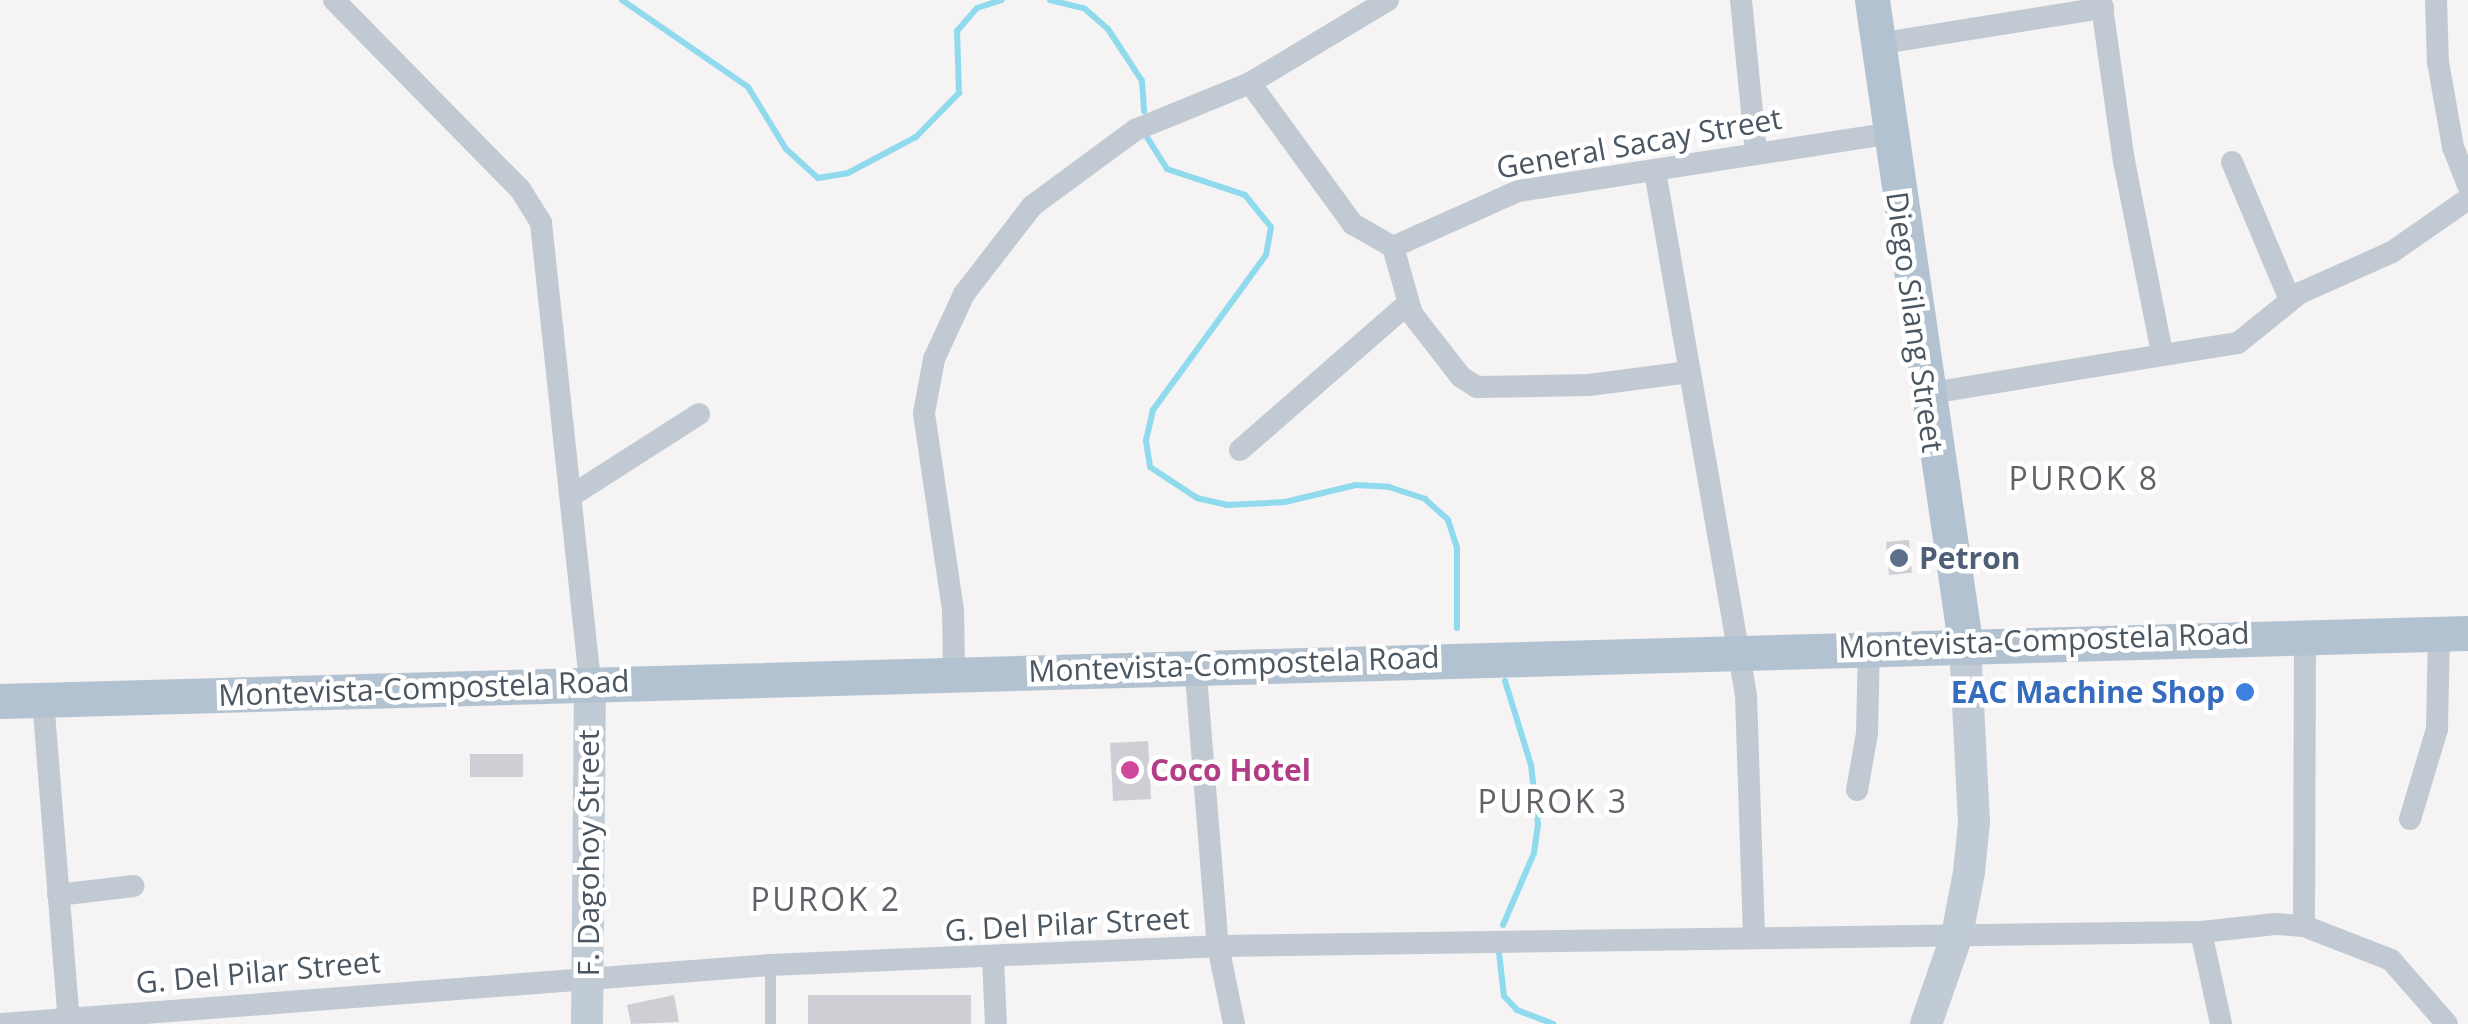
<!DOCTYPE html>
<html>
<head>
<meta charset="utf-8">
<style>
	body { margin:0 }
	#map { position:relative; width:2468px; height:1024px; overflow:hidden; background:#f5f3f3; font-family:"Open Sans",sans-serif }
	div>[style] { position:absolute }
	.stream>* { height:6px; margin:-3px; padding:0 3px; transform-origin:3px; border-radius:3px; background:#90daee }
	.building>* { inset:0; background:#cdcfd5; transform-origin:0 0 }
	.lane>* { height:11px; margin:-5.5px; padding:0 5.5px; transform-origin:5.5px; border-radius:5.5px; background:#c1cad2 }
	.street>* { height:22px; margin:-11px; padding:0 11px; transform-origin:11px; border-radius:11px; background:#c1cad2 }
	.secondary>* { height:32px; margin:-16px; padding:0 16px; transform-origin:16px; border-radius:16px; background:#c1cbd6 }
	.primary>* { height:35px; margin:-17.5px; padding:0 17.5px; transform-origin:17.5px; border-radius:17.5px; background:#b3c2d1 }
	.dots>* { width:28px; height:28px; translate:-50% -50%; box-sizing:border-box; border:5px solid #fff; border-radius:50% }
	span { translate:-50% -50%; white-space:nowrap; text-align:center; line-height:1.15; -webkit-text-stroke:9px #fff; paint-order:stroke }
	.street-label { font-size:30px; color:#4a5661 }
	.service-label { font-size:30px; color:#4e5e75; font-weight:700 }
	.left { translate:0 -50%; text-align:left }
	.shop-label { font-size:30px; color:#366cbe; font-weight:700 }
	.right { translate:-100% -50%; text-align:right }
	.hotel-label { font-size:30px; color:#b23c85; font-weight:700 }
	.neighbourhood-label { font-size:32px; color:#5f6368; letter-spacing:2.5px }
</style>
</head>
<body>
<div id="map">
	<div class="stream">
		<div style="left:622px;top:0;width:153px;rotate:34.6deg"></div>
		<div style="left:748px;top:87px;width:73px;rotate:58.5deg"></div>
		<div style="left:786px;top:149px;width:43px;rotate:42.2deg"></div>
		<div style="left:818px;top:178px;width:30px;rotate:-9deg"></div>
		<div style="left:848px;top:173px;width:77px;rotate:-27.9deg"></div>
		<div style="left:916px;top:137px;width:62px;rotate:-45.7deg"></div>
		<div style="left:959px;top:93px;width:62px;rotate:-91.8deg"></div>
		<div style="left:957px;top:31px;width:30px;rotate:-49deg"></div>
		<div style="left:977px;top:8px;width:26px;rotate:-18deg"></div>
		<div style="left:1050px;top:0;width:36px;rotate:14deg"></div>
		<div style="left:1085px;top:9px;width:30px;rotate:41deg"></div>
		<div style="left:1108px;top:29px;width:62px;rotate:56.8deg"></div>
		<div style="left:1142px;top:81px;width:30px;rotate:86deg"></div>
		<div style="left:1145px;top:134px;width:41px;rotate:57.8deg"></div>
		<div style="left:1167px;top:169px;width:82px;rotate:18.4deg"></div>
		<div style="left:1245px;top:195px;width:41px;rotate:50.9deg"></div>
		<div style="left:1271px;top:227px;width:28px;rotate:100deg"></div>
		<div style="left:1266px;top:255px;width:192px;rotate:126.1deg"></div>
		<div style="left:1153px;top:410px;width:32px;rotate:103deg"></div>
		<div style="left:1146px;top:441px;width:26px;rotate:81deg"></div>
		<div style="left:1150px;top:467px;width:56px;rotate:33.4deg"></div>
		<div style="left:1197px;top:498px;width:31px;rotate:13deg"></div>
		<div style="left:1227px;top:505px;width:58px;rotate:-3deg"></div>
		<div style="left:1285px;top:502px;width:73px;rotate:-13.5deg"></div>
		<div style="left:1356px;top:485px;width:33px;rotate:3deg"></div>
		<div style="left:1389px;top:487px;width:38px;rotate:18deg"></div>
		<div style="left:1425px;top:499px;width:31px;rotate:42deg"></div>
		<div style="left:1448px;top:520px;width:28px;rotate:72deg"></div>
		<div style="left:1457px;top:547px;width:81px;rotate:90deg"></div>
		<div style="left:1503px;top:925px;width:78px;rotate:-66.7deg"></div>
		<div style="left:1534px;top:853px;width:29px;rotate:-82deg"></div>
		<div style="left:1538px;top:824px;width:59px;rotate:-96.8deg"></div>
		<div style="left:1531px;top:765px;width:88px;rotate:-107.2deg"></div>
		<div style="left:1499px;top:953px;width:43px;rotate:83.4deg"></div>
		<div style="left:1504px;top:996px;width:19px;rotate:47deg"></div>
		<div style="left:1517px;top:1010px;width:39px;rotate:21deg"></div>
	</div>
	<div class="building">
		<div style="left:1909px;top:540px;width:33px;height:23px;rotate:85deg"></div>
		<div style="left:1148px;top:741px;width:58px;height:38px;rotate:87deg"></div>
		<div style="left:523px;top:754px;width:23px;height:53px;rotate:90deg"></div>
		<div style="clip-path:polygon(674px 995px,679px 1022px,631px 1024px,627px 1005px)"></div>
		<div style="left:971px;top:995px;width:29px;height:163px;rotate:90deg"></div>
	</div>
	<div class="lane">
		<div style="left:770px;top:1024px;width:59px;rotate:-90deg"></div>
	</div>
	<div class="street">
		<div style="left:334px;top:0;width:265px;rotate:45.5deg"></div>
		<div style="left:520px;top:189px;width:40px;rotate:58deg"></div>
		<div style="left:541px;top:223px;width:463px;rotate:83.9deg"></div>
		<div style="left:1741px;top:0;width:153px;rotate:84.4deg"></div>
		<div style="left:2101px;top:0;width:163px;rotate:81.9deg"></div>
		<div style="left:2124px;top:161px;width:196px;rotate:78.8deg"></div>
		<div style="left:2436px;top:0;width:62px;rotate:88.2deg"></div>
		<div style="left:2438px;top:62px;width:86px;rotate:80deg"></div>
		<div style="left:2453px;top:147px;width:41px;rotate:68.5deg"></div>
		<div style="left:1877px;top:44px;width:229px;rotate:-9.1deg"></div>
		<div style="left:1250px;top:83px;width:175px;rotate:53.9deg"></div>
		<div style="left:1353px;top:224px;width:46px;rotate:29.9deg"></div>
		<div style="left:1393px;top:247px;width:137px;rotate:-24.1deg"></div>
		<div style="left:1518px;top:191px;width:373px;rotate:-8.8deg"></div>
		<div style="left:2232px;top:162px;width:150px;rotate:67.2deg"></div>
		<div style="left:1655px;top:171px;width:532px;rotate:80.15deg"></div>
		<div style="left:1746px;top:695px;width:241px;rotate:88.1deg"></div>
		<div style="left:1393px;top:247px;width:70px;rotate:74.2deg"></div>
		<div style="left:1412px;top:314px;width:80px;rotate:52.1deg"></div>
		<div style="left:1461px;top:377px;width:19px;rotate:32deg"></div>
		<div style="left:1477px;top:387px;width:112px;rotate:-1deg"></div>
		<div style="left:1589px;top:385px;width:101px;rotate:-7.4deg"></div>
		<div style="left:1925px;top:394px;width:317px;rotate:-9.3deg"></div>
		<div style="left:2238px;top:343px;width:80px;rotate:-38.9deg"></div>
		<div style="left:2300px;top:293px;width:101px;rotate:-24deg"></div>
		<div style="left:2392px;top:252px;width:93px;rotate:-34.9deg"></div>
		<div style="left:1240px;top:450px;width:220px;rotate:-41.1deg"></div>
		<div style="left:571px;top:496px;width:152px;rotate:-32.6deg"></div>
		<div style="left:1195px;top:663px;width:284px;rotate:85.4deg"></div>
		<div style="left:1218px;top:946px;width:80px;rotate:78.4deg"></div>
		<div style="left:954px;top:672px;width:62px;rotate:-90.9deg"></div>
		<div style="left:953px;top:610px;width:199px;rotate:-98.4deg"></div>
		<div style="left:924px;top:413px;width:55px;rotate:-79.5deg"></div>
		<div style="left:934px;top:359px;width:72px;rotate:-65.2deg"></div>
		<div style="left:964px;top:294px;width:111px;rotate:-52.3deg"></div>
		<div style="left:1032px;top:206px;width:128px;rotate:-36.4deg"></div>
		<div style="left:1135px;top:130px;width:124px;rotate:-22.2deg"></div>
		<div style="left:1250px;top:83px;width:161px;rotate:-31deg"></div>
		<div style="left:43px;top:700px;width:325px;rotate:85.4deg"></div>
		<div style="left:1857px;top:790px;width:58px;rotate:-80deg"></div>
		<div style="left:1867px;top:733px;width:88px;rotate:-88.7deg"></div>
		<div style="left:2410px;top:819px;width:94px;rotate:-73.3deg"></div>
		<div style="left:2437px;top:729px;width:96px;rotate:-88.8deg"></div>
		<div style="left:58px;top:895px;width:76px;rotate:-6.8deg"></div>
		<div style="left:2304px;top:926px;width:293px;rotate:-89.8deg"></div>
		<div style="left:2201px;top:932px;width:94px;rotate:77.7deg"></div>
		<div style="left:993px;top:959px;width:65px;rotate:87.4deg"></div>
		<div style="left:2px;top:1024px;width:770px;rotate:-4.39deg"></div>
		<div style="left:770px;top:965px;width:448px;rotate:-2.4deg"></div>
		<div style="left:1218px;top:946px;width:983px;rotate:-0.82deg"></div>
		<div style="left:2201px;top:932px;width:75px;rotate:-6.1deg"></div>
		<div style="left:2276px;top:924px;width:28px;rotate:4deg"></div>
		<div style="left:2304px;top:926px;width:93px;rotate:21.3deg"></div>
		<div style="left:2391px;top:960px;width:85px;rotate:48.8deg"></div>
	</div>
	<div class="secondary">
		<div style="left:587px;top:1024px;width:341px;rotate:-89.5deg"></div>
		<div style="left:1926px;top:1024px;width:94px;rotate:-70.8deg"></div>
		<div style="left:1957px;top:935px;width:64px;rotate:-79.2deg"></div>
		<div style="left:1969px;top:872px;width:50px;rotate:-84.3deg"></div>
		<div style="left:1974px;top:822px;width:180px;rotate:-92.9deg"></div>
	</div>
	<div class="primary">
		<div style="left:1872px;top:0;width:649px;rotate:81.76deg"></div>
		<div style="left:0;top:701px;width:2469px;rotate:-1.58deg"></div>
	</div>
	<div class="dots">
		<div style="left:1899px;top:558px;background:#5c6f8a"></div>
		<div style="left:2245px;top:692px;background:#3f7fe0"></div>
		<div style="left:1130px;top:770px;background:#d1479c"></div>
	</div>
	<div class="street-label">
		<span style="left:1639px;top:143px;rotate:-10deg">General Sacay Street</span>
		<span style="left:1915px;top:322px;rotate:82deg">Diego Silang Street</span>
		<span style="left:2044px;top:640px;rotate:-2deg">Montevista-Compostela Road</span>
		<span style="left:1234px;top:664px;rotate:-2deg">Montevista-Compostela Road</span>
		<span style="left:424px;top:688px;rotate:-2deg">Montevista-Compostela Road</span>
		<span style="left:588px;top:853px;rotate:-90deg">F. Dagohoy Street</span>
		<span style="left:1067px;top:924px;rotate:-3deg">G. Del Pilar Street</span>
		<span style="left:258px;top:972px;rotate:-5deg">G. Del Pilar Street</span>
	</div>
	<div class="service-label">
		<span class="left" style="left:1919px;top:558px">Petron</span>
	</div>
	<div class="shop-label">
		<span class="right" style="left:2225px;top:692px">EAC Machine Shop</span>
	</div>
	<div class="hotel-label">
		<span class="left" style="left:1150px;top:770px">Coco Hotel</span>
	</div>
	<div class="neighbourhood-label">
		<span style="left:2084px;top:478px">PUROK 8</span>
		<span style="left:1553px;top:801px">PUROK 3</span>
		<span style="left:826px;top:899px">PUROK 2</span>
	</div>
</div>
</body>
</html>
